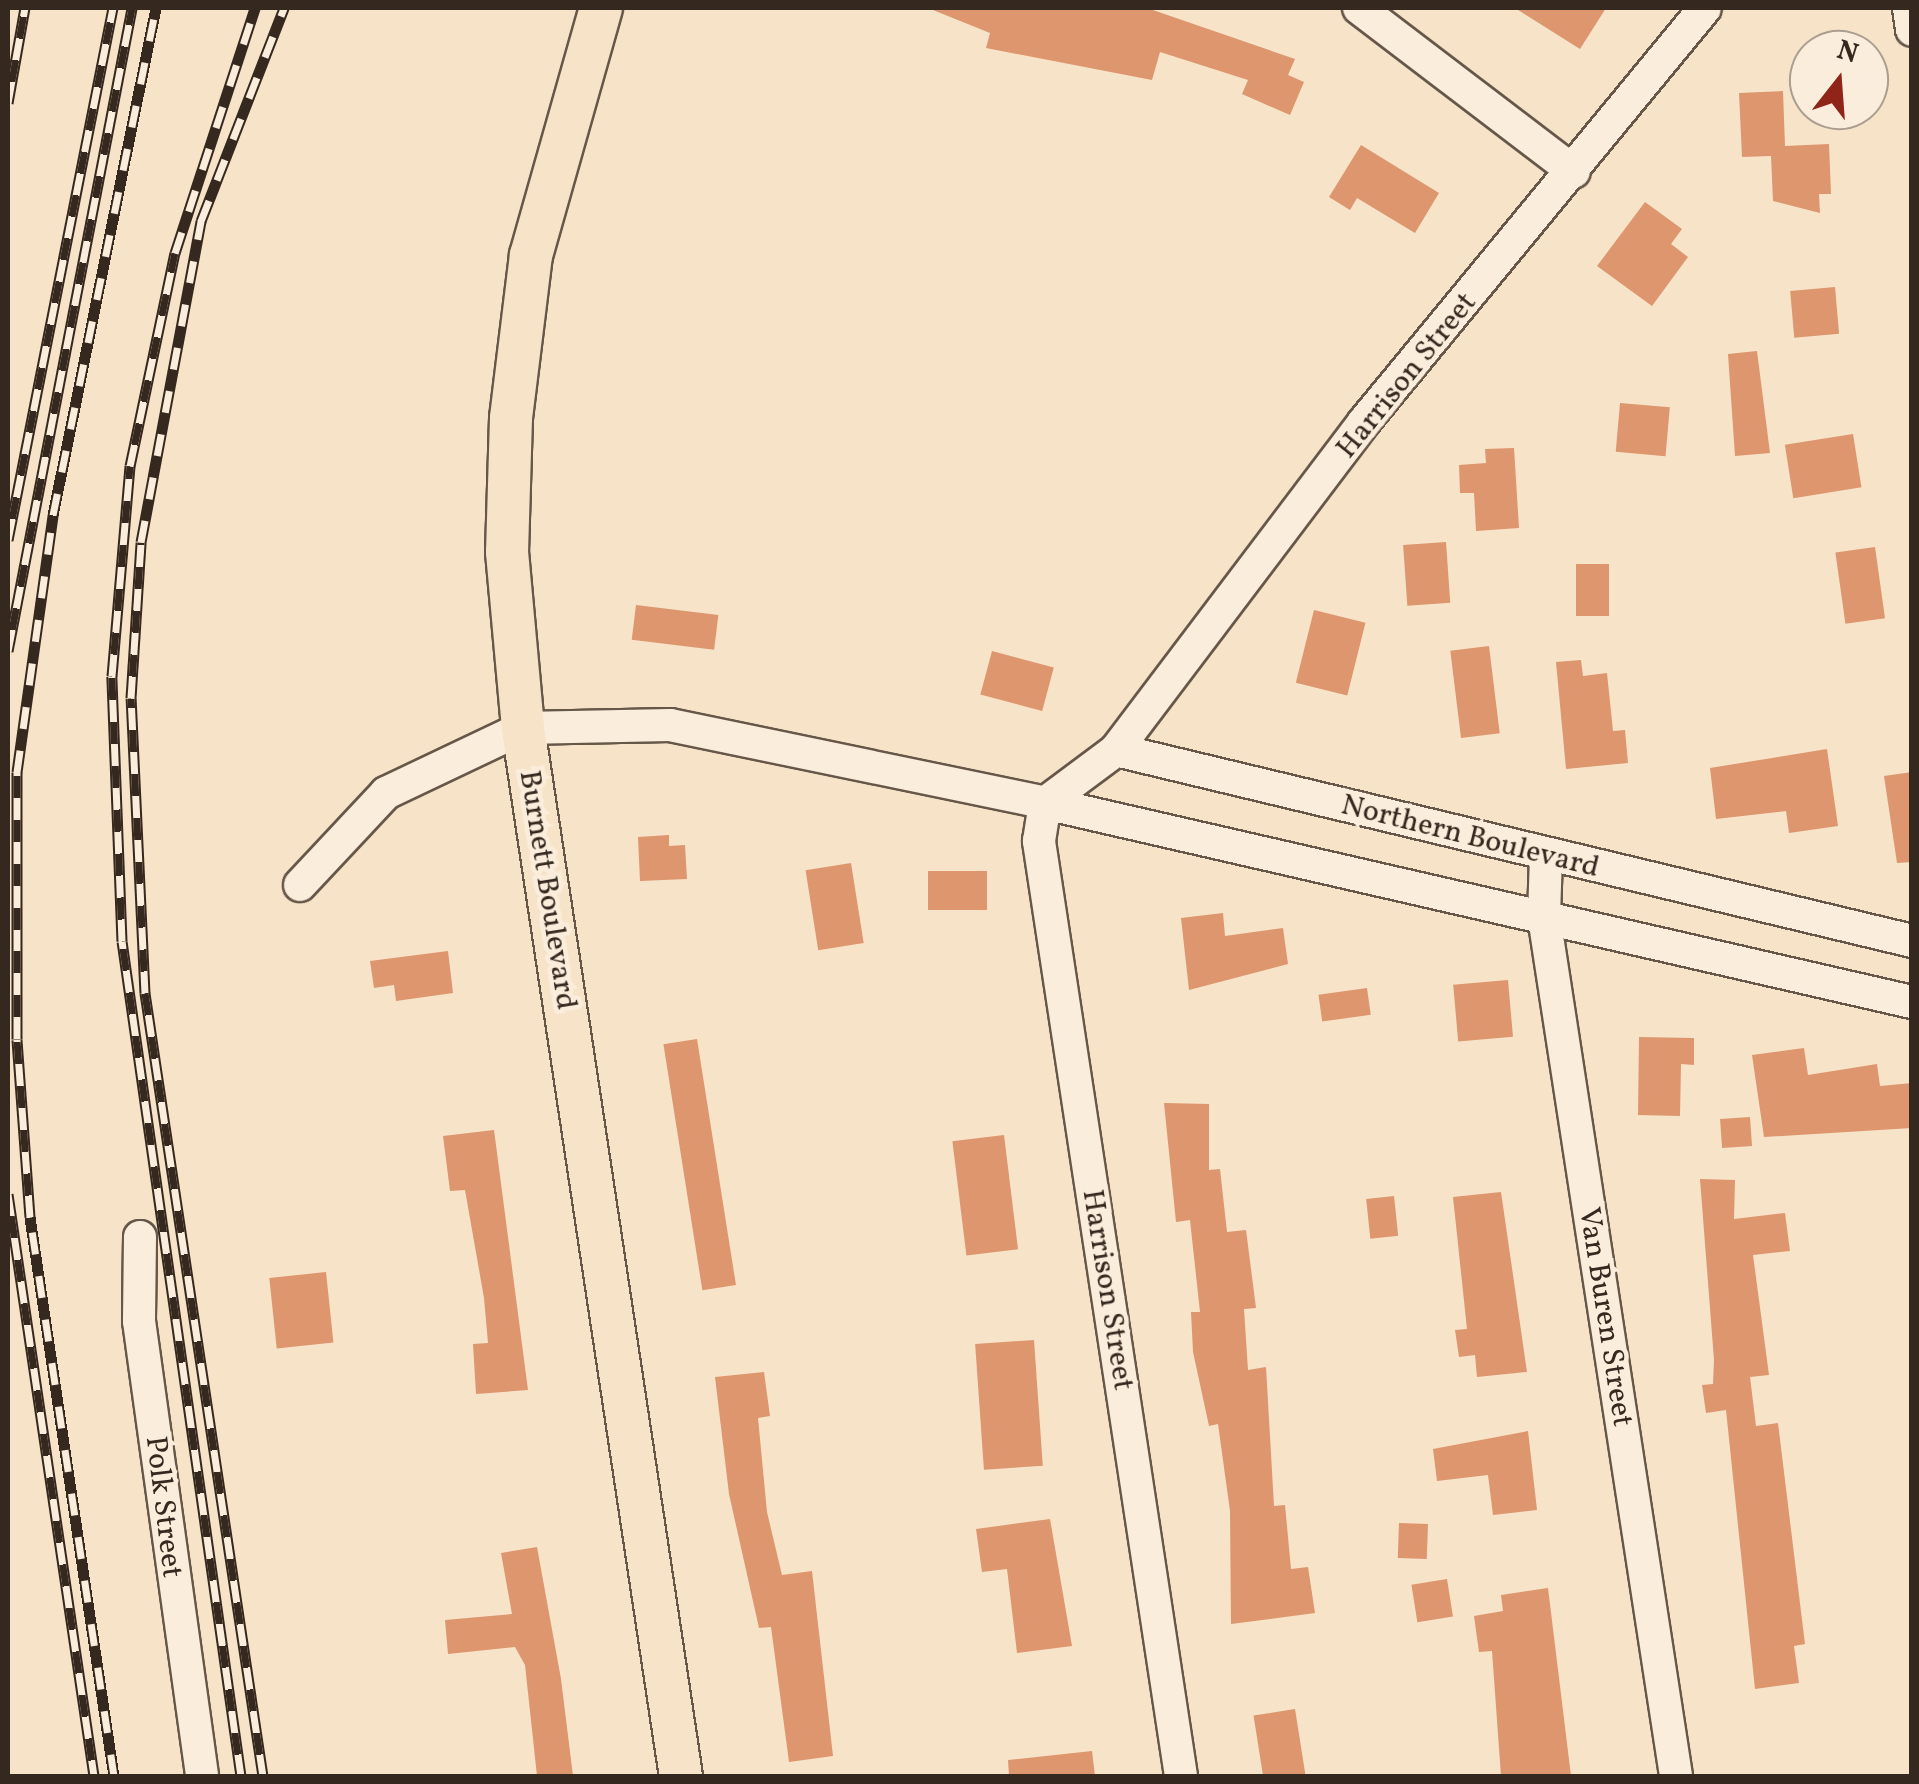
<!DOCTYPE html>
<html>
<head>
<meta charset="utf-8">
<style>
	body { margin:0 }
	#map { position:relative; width:1919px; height:1784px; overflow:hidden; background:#f7e3c8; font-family:Vollkorn,serif }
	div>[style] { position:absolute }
	.building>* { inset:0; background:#dd966e; transform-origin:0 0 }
	.roads { filter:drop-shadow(2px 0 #665749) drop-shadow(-2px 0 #665749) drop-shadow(0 2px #665749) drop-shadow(0 -2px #665749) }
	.minor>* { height:32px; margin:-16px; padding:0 16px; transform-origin:16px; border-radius:16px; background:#faeddb }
	.major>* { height:42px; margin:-21px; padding:0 21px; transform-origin:21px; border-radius:21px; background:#f7e3c8 }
	.rail>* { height:11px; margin-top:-5.5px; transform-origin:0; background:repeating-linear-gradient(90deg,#faeddb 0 22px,#35281f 0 44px); box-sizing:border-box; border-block:2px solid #35281f }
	span { translate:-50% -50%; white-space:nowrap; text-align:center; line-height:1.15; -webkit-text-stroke:9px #faeddb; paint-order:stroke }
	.street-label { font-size:30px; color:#35281f }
	.frame { position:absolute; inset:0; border:10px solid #35281f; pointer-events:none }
	.north { position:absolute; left:1789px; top:30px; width:100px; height:100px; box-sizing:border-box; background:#faeddb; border:2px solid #ab9e90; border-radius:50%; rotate:17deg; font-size:28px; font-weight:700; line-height:40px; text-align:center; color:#35281f }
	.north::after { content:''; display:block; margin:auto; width:35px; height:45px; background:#8f2418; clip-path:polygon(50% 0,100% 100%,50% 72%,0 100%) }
</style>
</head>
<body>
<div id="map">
	<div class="building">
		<div style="clip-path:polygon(928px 8px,1147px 8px,1295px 59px,1288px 75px,1304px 82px,1290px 115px,1242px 94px,1248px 80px,1160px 52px,1152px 80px,986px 48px,990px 33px)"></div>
		<div style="clip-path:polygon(1515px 8px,1606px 8px,1580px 49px)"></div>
		<div style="clip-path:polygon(1783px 91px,1785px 146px,1829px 144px,1831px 194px,1819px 194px,1820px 213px,1773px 201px,1771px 156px,1742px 157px,1739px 93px)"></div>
		<div style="clip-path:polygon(1361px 145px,1439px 193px,1415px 233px,1357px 198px,1350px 210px,1329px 197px)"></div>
		<div style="clip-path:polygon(1645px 202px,1682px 229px,1671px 244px,1688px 257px,1652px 306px,1597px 266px)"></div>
		<div style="left:1835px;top:287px;width:47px;height:45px;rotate:85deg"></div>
		<div style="clip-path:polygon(1757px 351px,1770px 453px,1735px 456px,1728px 354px)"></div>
		<div style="left:1620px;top:403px;width:50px;height:49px;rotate:5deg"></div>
		<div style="left:1853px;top:434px;width:54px;height:69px;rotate:81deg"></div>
		<div style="clip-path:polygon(1514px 448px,1519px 528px,1476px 531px,1474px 493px,1460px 493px,1459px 465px,1486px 463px,1485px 449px)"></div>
		<div style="left:1446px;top:542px;width:61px;height:43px;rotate:86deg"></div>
		<div style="left:1875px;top:547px;width:72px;height:40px;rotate:82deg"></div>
		<div style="left:1576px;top:564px;width:33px;height:52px"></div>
		<div style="left:636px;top:605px;width:83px;height:35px;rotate:7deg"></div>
		<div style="left:1314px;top:610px;width:53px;height:75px;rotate:14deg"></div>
		<div style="left:1489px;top:646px;width:88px;height:39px;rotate:83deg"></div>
		<div style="left:992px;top:651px;width:64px;height:45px;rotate:15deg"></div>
		<div style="clip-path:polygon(1581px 660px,1583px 676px,1607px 673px,1613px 731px,1625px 730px,1628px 763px,1566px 769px,1556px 662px)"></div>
		<div style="clip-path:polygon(1827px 749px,1838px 826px,1789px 833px,1786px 811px,1716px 819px,1710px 768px)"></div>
		<div style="clip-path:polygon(1912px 772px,1912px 862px,1897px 863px,1884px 776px)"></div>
		<div style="clip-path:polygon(669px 835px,669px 846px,685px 845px,687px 879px,640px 881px,638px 837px)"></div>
		<div style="left:851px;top:863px;width:81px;height:46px;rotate:81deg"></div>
		<div style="left:928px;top:871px;width:59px;height:39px"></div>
		<div style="clip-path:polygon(1223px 913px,1225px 936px,1283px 928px,1288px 964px,1189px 990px,1181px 918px)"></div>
		<div style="clip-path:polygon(448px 951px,453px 993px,396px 1001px,394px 985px,374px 988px,370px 961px)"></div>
		<div style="left:1508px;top:980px;width:57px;height:55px;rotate:85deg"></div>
		<div style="left:1367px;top:988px;width:27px;height:49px;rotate:82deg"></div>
		<div style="clip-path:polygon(1639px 1037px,1694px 1038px,1694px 1065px,1681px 1064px,1680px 1116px,1638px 1115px)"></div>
		<div style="left:697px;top:1039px;width:249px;height:34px;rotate:81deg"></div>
		<div style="clip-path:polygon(1804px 1048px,1808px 1075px,1877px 1064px,1880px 1086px,1912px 1083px,1912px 1128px,1764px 1137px,1752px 1055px)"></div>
		<div style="clip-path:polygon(1164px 1103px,1209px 1104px,1209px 1170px,1220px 1169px,1227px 1232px,1246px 1230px,1256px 1308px,1244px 1309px,1248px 1370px,1266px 1367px,1274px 1506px,1285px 1505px,1291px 1569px,1308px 1567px,1315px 1613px,1231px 1624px,1230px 1511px,1218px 1424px,1209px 1426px,1193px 1352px,1191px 1312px,1200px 1312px,1190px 1220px,1176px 1222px)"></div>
		<div style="left:1750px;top:1117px;width:29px;height:30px;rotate:86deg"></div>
		<div style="clip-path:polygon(494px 1130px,528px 1390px,476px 1394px,473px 1344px,488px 1343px,484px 1298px,465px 1190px,450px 1191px,443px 1136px)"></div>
		<div style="left:1004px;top:1135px;width:115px;height:52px;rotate:83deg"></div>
		<div style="clip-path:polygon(1700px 1179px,1735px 1180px,1734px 1219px,1785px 1213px,1790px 1251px,1753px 1255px,1769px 1375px,1750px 1377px,1756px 1426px,1778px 1423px,1805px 1644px,1794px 1646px,1799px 1683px,1755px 1689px,1726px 1410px,1706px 1413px,1702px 1385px,1713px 1384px,1714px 1360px)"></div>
		<div style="clip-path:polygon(1501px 1192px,1527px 1372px,1477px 1377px,1475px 1355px,1459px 1357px,1455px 1330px,1467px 1329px,1453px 1197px)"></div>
		<div style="left:1394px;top:1196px;width:40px;height:28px;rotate:84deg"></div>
		<div style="left:326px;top:1272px;width:71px;height:57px;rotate:84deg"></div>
		<div style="left:1034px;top:1340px;width:126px;height:59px;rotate:86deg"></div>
		<div style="clip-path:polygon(764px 1372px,770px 1416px,758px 1418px,767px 1512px,782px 1575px,812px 1571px,833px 1756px,789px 1762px,771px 1627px,759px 1628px,729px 1494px,715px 1377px)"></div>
		<div style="clip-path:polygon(1528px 1431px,1537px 1510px,1493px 1515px,1488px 1475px,1437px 1481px,1433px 1449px)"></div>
		<div style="clip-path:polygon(1050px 1519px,1072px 1646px,1017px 1653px,1007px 1569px,982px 1572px,976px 1529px)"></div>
		<div style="left:1399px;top:1523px;width:29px;height:35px;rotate:2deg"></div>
		<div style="clip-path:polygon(537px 1547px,561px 1679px,573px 1776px,537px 1776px,525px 1665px,515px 1647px,448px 1654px,445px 1620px,512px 1614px,501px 1553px)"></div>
		<div style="left:1447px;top:1579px;width:38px;height:36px;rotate:81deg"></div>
		<div style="clip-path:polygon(1548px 1588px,1571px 1776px,1501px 1776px,1492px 1651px,1479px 1652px,1474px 1616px,1503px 1611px,1501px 1595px)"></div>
		<div style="left:1295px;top:1709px;width:68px;height:42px;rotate:81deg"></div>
		<div style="clip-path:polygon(1092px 1751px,1095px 1776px,1009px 1776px,1008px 1760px)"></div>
	</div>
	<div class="roads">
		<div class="minor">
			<div style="left:1359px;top:8px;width:270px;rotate:37.3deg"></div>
			<div style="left:1909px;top:8px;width:22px;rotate:82deg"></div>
			<div style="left:1116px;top:750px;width:411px;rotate:-52.9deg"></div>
			<div style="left:1364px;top:422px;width:536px;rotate:-50.52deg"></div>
			<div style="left:1546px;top:856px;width:61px;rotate:91.9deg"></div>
			<div style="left:1544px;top:917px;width:869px;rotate:81.26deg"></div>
			<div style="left:300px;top:885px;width:126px;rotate:-46.9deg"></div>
			<div style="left:386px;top:793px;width:152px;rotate:-25.4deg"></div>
			<div style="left:523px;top:728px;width:147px;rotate:-1.2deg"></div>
			<div style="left:670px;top:725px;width:383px;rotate:11.7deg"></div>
			<div style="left:1045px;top:803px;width:89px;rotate:-36.7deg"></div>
			<div style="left:1116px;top:750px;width:819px;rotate:13.49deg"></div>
			<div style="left:140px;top:1237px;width:84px;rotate:90.7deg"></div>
			<div style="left:139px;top:1321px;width:459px;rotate:82.1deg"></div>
			<div style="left:1181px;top:1776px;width:946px;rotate:-98.64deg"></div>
			<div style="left:1039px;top:841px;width:38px;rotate:-81deg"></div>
			<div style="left:1045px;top:803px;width:890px;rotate:12.93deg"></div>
		</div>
		<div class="major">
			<div style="left:601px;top:8px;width:257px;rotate:105.8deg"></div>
			<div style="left:531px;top:255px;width:164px;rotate:97deg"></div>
			<div style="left:511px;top:418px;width:134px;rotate:91.7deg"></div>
			<div style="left:507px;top:552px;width:177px;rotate:84.8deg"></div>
			<div style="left:523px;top:728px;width:1060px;rotate:81.43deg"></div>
		</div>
	</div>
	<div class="rail">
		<div style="left:8px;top:103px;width:97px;rotate:-79.9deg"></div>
		<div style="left:8px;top:540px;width:542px;rotate:-78.84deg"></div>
		<div style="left:8px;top:651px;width:655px;rotate:-79.08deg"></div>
		<div style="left:8px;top:1194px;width:588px;rotate:81.59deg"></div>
		<div style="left:114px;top:1776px;width:565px;rotate:-98.55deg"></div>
		<div style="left:30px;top:1217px;width:178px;rotate:-94.2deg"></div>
		<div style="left:17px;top:1039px;width:267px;rotate:-90deg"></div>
		<div style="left:17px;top:772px;width:260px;rotate:-82deg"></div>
		<div style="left:53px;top:515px;width:517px;rotate:-78.52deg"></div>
		<div style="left:241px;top:1776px;width:843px;rotate:-98.11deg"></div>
		<div style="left:122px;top:941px;width:265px;rotate:-92.2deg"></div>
		<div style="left:112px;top:676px;width:211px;rotate:-85.1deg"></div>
		<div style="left:130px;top:466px;width:218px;rotate:-78.1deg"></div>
		<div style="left:175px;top:253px;width:258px;rotate:-71.9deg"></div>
		<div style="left:263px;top:1776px;width:792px;rotate:-98.57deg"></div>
		<div style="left:145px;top:993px;width:295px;rotate:-92.7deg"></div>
		<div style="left:131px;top:698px;width:156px;rotate:-86.3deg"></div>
		<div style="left:141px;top:542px;width:327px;rotate:-79.4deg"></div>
		<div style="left:201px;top:221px;width:229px;rotate:-68.7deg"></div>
	</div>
	<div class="street-label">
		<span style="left:1407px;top:376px;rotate:-51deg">Harrison Street</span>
		<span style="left:1470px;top:837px;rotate:14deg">Northern Boulevard</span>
		<span style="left:547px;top:890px;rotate:81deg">Burnett Boulevard</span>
		<span style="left:1107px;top:1290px;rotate:81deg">Harrison Street</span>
		<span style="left:1605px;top:1317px;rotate:81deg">Van Buren Street</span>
		<span style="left:163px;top:1507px;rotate:83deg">Polk Street</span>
	</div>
	<div class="frame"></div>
	<div class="north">N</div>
</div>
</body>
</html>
